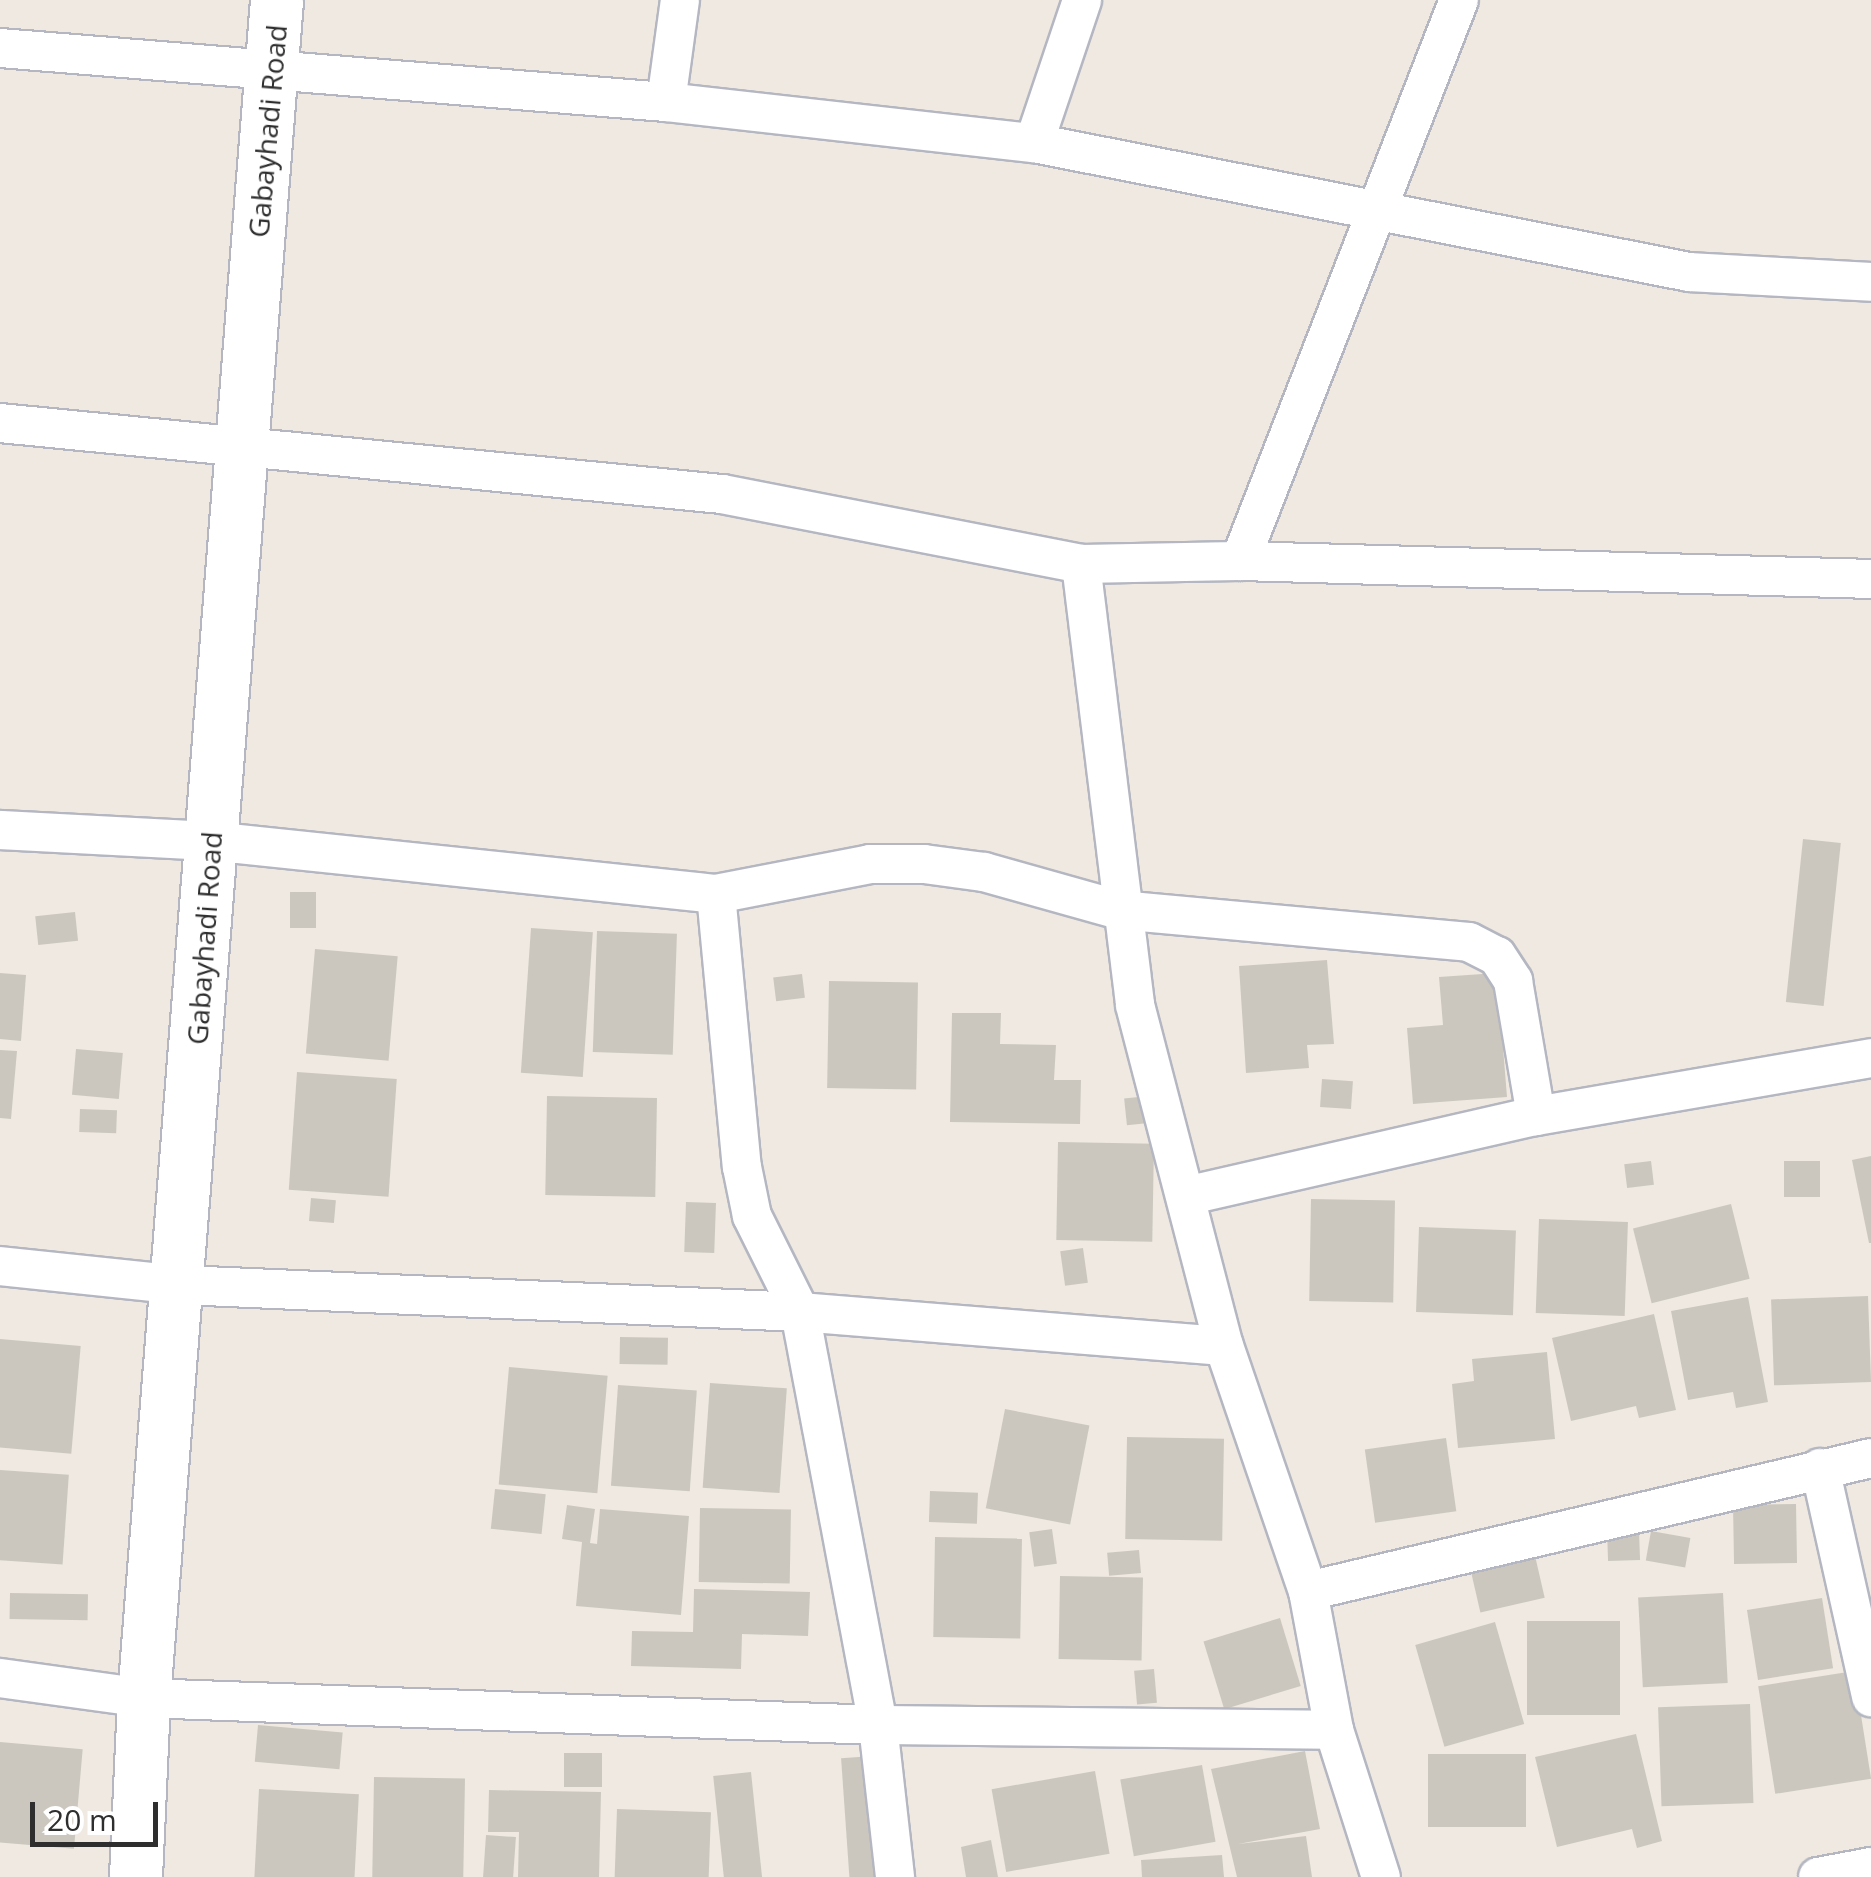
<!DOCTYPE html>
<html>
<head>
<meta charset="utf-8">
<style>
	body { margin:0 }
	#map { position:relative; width:1871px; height:1877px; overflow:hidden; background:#efe9e1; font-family:"Open Sans",sans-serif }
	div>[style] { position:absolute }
	.building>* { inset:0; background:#cbc7bf; transform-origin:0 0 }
	.roads { filter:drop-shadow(2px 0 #b4b7c1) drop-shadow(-2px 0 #b4b7c1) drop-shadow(0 2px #b4b7c1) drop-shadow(0 -2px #b4b7c1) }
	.street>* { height:38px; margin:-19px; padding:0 19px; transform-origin:19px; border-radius:19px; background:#fff }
	.secondary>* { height:52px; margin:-26px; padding:0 26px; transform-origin:26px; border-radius:26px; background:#fff }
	span { translate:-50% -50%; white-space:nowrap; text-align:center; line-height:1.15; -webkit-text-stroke:8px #fff; paint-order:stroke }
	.street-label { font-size:28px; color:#2e2e2e }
	.scale { position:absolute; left:30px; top:1802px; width:128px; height:45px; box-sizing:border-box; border:5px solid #2e2e2e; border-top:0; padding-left:12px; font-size:30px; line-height:35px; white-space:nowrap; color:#2e2e2e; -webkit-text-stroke:8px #fff; paint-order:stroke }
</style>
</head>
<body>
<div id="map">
	<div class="building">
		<div style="left:1803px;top:839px;width:38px;height:164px;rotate:6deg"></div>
		<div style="left:290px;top:892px;width:26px;height:36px"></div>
		<div style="left:75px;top:912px;width:29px;height:40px;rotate:84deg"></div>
		<div style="left:531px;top:928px;width:62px;height:145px;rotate:4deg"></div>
		<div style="left:597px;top:931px;width:80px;height:121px;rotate:2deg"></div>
		<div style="left:315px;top:949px;width:83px;height:105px;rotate:5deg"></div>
		<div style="clip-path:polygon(1327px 960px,1334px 1044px,1307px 1045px,1309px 1068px,1246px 1073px,1239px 966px)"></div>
		<div style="clip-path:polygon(0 973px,26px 975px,21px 1041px,0 1039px)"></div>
		<div style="clip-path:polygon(1497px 973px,1507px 1097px,1413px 1104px,1407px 1028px,1443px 1025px,1439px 977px)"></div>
		<div style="left:802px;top:974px;width:24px;height:29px;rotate:83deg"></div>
		<div style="left:829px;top:981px;width:89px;height:107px;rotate:1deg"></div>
		<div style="clip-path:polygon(952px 1013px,1001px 1013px,1000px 1044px,1056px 1045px,1054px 1080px,1081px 1080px,1080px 1124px,950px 1122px)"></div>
		<div style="left:76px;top:1049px;width:47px;height:46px;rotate:5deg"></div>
		<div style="clip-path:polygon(0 1050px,17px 1051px,11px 1119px,0 1118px)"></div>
		<div style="left:297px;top:1072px;width:100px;height:118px;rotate:4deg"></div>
		<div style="left:1322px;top:1079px;width:31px;height:28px;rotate:4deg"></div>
		<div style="left:547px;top:1096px;width:110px;height:99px;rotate:1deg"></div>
		<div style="left:1148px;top:1096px;width:27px;height:24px;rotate:84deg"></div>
		<div style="left:80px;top:1109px;width:37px;height:23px;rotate:2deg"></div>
		<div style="left:1058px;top:1142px;width:96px;height:98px;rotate:1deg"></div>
		<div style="clip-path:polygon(1871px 1156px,1871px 1243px,1869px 1243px,1852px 1160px)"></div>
		<div style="left:1651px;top:1161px;width:24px;height:27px;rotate:83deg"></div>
		<div style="left:1784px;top:1161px;width:36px;height:36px"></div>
		<div style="left:311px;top:1198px;width:25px;height:23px;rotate:5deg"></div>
		<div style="left:1311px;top:1199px;width:84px;height:102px;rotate:1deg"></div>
		<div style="left:686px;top:1202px;width:30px;height:50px;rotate:2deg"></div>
		<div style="left:1731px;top:1204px;width:77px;height:101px;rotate:76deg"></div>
		<div style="left:1539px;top:1219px;width:89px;height:94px;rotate:2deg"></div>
		<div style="left:1419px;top:1227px;width:97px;height:85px;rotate:2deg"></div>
		<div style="left:1083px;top:1248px;width:35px;height:23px;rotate:82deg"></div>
		<div style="left:1868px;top:1296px;width:86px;height:97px;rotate:88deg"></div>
		<div style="clip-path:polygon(1748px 1297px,1768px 1402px,1736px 1408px,1733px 1392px,1688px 1400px,1671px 1311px)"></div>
		<div style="clip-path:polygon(1654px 1314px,1676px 1410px,1639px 1418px,1636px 1406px,1571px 1421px,1552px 1338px)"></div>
		<div style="left:620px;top:1337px;width:48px;height:27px;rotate:1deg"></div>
		<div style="left:0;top:1339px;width:81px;height:108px;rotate:5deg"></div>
		<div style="clip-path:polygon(1547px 1352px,1555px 1439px,1458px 1448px,1452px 1384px,1474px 1381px,1472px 1359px)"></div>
		<div style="left:509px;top:1367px;width:99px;height:118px;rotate:5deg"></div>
		<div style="left:710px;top:1383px;width:77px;height:105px;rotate:4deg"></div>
		<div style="left:618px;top:1385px;width:79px;height:101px;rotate:4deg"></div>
		<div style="left:1005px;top:1409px;width:86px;height:101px;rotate:11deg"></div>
		<div style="left:1127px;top:1437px;width:97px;height:102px;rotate:1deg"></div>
		<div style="left:1446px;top:1438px;width:74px;height:82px;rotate:82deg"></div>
		<div style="left:0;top:1470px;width:69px;height:90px;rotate:4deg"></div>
		<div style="left:495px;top:1489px;width:51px;height:40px;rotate:6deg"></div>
		<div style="left:930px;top:1491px;width:48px;height:31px;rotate:2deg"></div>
		<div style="left:1796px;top:1504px;width:59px;height:63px;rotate:89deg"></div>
		<div style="clip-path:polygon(567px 1505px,595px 1509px,590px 1543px,597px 1544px,600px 1509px,689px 1516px,681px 1615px,576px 1606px,582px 1542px,562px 1539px)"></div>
		<div style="left:700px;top:1508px;width:91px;height:74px;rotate:1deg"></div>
		<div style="left:1052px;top:1529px;width:35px;height:23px;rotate:82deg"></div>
		<div style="left:1639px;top:1530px;width:30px;height:32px;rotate:88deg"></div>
		<div style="left:1651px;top:1531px;width:40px;height:30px;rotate:10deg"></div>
		<div style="left:935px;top:1537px;width:87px;height:100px;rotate:1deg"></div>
		<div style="left:1533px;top:1547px;width:52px;height:66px;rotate:77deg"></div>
		<div style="left:1139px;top:1550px;width:23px;height:32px;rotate:85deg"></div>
		<div style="left:1060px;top:1576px;width:83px;height:83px;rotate:1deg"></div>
		<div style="clip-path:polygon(694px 1589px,810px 1592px,808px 1636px,742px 1634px,741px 1669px,631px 1666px,632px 1631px,693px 1632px)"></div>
		<div style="left:10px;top:1593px;width:78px;height:26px;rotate:1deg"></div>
		<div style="left:1723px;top:1593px;width:90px;height:85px;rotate:87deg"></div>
		<div style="left:1822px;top:1598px;width:71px;height:76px;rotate:81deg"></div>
		<div style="left:1280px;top:1618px;width:71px;height:80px;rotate:73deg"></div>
		<div style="left:1527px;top:1621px;width:93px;height:94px"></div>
		<div style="left:1495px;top:1622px;width:106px;height:83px;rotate:74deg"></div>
		<div style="left:1154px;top:1669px;width:34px;height:20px;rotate:85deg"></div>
		<div style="left:1854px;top:1671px;width:109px;height:97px;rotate:81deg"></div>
		<div style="left:1750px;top:1704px;width:99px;height:92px;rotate:88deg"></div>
		<div style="left:258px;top:1725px;width:85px;height:37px;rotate:5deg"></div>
		<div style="clip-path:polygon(1636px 1734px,1662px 1841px,1637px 1848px,1632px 1829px,1557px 1847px,1535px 1757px)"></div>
		<div style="left:0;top:1742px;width:83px;height:100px;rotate:5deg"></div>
		<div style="clip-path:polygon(1305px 1751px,1320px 1829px,1238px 1844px,1306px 1836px,1312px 1877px,1237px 1877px,1211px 1769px)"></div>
		<div style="left:564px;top:1753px;width:38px;height:34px"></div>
		<div style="left:1428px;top:1754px;width:98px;height:73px"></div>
		<div style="left:873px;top:1756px;width:121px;height:32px;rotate:86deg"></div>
		<div style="left:1202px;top:1765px;width:78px;height:83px;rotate:80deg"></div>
		<div style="left:1095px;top:1771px;width:84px;height:105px;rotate:80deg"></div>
		<div style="left:751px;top:1772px;width:106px;height:38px;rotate:84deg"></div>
		<div style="left:374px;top:1777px;width:91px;height:100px;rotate:1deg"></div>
		<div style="left:259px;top:1789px;width:100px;height:88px;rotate:3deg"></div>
		<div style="clip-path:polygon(489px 1790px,601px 1792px,599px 1877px,518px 1877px,519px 1832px,488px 1832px)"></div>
		<div style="left:617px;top:1809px;width:94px;height:68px;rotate:2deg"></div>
		<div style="left:486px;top:1835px;width:30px;height:42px;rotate:4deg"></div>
		<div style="clip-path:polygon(991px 1840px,998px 1877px,966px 1877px,961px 1847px)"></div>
		<div style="clip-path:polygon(1222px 1855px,1224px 1877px,1142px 1877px,1141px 1860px)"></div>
	</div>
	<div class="roads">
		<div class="street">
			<div style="left:0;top:48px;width:668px;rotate:4.64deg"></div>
			<div style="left:666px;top:102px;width:103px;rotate:-82.2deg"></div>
			<div style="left:666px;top:102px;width:370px;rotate:6.4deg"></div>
			<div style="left:1034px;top:143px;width:668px;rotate:11.14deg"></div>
			<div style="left:1689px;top:272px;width:182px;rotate:3.1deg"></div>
			<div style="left:1034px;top:143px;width:151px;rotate:-71.4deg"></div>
			<div style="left:0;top:423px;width:725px;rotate:5.62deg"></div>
			<div style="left:722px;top:494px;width:366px;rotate:11deg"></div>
			<div style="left:1081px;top:564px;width:159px;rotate:-1.1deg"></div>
			<div style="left:1240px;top:561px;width:631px;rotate:1.63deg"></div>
			<div style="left:1240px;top:561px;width:602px;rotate:-68.68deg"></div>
			<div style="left:1081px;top:564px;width:444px;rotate:83deg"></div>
			<div style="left:1135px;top:1005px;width:352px;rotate:75.4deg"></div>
			<div style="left:1224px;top:1346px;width:259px;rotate:71.1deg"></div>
			<div style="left:1308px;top:1591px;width:141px;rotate:79.4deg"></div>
			<div style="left:1334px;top:1730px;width:154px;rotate:72.3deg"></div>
			<div style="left:0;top:830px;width:210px;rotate:3deg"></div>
			<div style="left:210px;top:841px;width:509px;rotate:5.98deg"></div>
			<div style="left:716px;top:894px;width:157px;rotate:-11deg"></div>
			<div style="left:870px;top:864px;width:54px"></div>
			<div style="left:924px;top:864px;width:61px;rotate:7.6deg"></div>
			<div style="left:984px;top:872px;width:140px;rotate:15.7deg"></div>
			<div style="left:1119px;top:910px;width:351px;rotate:5.2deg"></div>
			<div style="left:1469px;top:942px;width:31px;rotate:27deg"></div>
			<div style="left:1497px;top:956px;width:30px;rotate:57deg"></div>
			<div style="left:1513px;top:981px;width:137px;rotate:80.3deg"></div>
			<div style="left:716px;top:894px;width:274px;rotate:84.6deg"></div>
			<div style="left:742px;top:1167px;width:50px;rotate:78.5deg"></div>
			<div style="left:752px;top:1216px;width:107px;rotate:63.4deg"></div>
			<div style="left:800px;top:1312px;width:420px;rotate:79.3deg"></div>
			<div style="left:878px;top:1725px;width:153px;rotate:83.6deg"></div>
			<div style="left:1190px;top:1195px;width:355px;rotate:-12.9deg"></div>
			<div style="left:1536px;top:1116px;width:340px;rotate:-9.8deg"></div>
			<div style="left:0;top:1266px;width:183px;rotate:6deg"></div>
			<div style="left:182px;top:1285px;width:619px;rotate:2.5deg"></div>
			<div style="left:800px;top:1312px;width:425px;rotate:4.6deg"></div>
			<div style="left:1820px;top:1468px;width:235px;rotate:77.4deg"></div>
			<div style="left:1308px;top:1591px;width:578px;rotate:-13.29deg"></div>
			<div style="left:0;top:1678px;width:145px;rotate:7.9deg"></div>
			<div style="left:144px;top:1698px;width:734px;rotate:2.11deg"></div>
			<div style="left:878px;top:1725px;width:456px;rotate:0.6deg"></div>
			<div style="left:1818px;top:1877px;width:54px;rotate:-10.7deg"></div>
		</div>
		<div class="secondary">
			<div style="left:136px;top:1877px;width:179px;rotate:-87.4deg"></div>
			<div style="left:144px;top:1698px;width:1703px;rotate:-85.52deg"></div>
		</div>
	</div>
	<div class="street-label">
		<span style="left:267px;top:131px;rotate:-85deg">Gabayhadi Road</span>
		<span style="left:204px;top:938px;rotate:-86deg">Gabayhadi Road</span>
	</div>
	<div class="scale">20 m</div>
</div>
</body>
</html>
